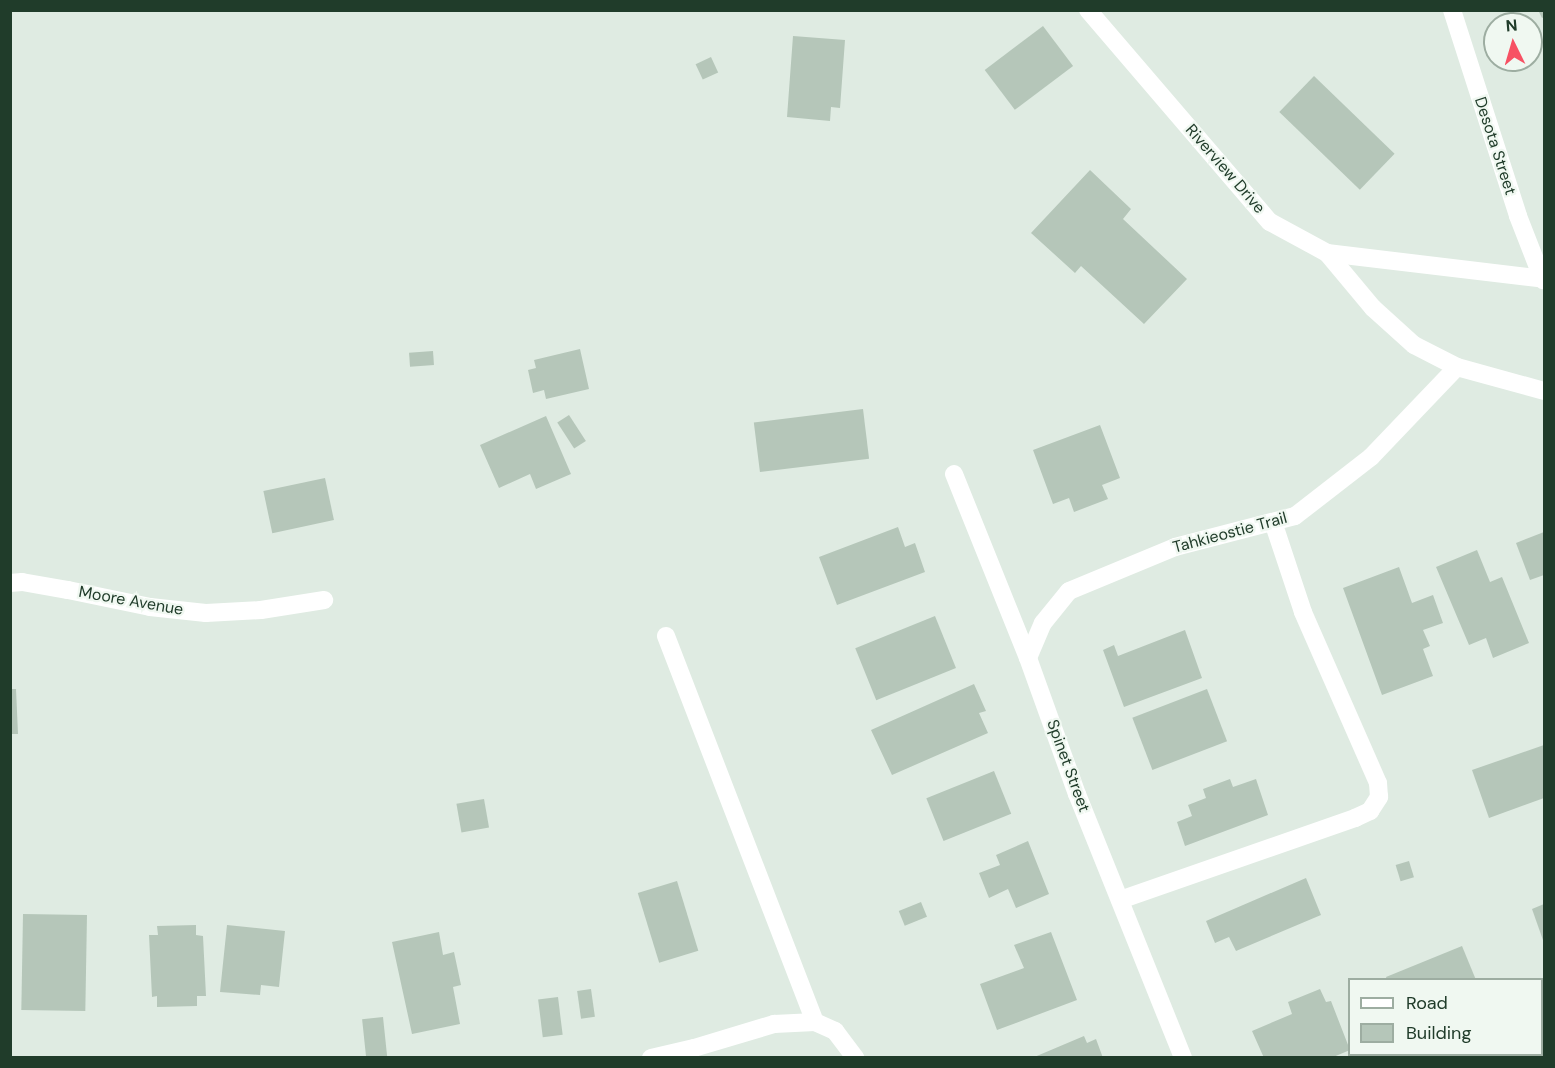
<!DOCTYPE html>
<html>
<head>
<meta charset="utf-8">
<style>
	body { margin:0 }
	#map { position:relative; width:1555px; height:1068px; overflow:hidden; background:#dfebe2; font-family:"DM Sans",sans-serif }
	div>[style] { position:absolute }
	.building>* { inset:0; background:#b5c6b9; transform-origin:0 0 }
	.minor>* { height:18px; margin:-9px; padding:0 9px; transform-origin:9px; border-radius:9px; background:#fff }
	span { translate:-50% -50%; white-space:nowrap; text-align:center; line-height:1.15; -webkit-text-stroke:4.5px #f0f8f1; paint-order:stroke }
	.street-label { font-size:16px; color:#203c2a }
	.frame { position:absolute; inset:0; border:12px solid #203c2a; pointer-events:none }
	.legend { position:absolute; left:1348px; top:978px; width:195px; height:78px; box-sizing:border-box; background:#f0f8f1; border:2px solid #9dada1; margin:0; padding:8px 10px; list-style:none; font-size:18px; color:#203c2a }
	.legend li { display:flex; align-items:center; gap:12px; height:30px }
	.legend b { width:30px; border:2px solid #9dada1 }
	.north { position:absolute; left:1483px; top:12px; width:60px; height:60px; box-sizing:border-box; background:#f0f8f1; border:2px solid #9dada1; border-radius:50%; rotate:355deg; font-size:16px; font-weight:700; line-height:24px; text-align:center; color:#203c2a }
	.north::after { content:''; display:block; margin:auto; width:21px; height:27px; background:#f75163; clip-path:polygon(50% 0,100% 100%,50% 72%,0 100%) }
</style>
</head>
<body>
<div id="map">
	<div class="building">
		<div style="clip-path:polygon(1538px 10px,1544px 10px,1544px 17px,1542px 18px)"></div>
		<div style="left:1043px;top:26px;width:50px;height:73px;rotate:53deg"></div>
		<div style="clip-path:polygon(793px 36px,845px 40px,840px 108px,831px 107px,830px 121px,787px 117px)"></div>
		<div style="left:711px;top:57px;width:17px;height:17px;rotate:65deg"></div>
		<div style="left:1314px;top:76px;width:112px;height:50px;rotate:44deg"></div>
		<div style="clip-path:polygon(1090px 170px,1131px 209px,1123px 219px,1187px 279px,1144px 324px,1081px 266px,1075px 273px,1031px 233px)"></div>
		<div style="clip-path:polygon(580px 349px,589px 389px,546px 399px,544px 390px,533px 393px,528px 370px,536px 368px,534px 360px)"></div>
		<div style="left:433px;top:351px;width:14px;height:24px;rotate:86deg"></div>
		<div style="left:863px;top:409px;width:50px;height:110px;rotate:83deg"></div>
		<div style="left:569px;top:415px;width:31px;height:14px;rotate:57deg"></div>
		<div style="clip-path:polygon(546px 416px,571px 474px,536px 489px,530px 474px,499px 488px,480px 445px)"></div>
		<div style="clip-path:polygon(1100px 425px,1120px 478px,1102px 485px,1108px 499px,1074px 512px,1069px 498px,1053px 504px,1033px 450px)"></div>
		<div style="left:325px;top:478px;width:43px;height:63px;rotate:78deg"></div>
		<div style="clip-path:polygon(898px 527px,905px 547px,915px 543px,925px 572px,837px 605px,819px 557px)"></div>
		<div style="clip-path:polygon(1544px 532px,1544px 575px,1530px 580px,1516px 543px)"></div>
		<div style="clip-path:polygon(1477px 550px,1490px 582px,1502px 577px,1529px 643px,1493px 658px,1486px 638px,1469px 645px,1436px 567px)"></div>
		<div style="clip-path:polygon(1399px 567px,1412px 603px,1433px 595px,1443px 623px,1423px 630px,1430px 646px,1423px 649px,1433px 676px,1382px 695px,1343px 588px)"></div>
		<div style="left:935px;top:616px;width:56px;height:86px;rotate:68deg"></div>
		<div style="clip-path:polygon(1185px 630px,1202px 678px,1124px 707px,1103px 650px,1114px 645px,1118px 656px)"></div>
		<div style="clip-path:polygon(974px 684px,986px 711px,979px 713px,988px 733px,892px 775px,871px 730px)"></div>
		<div style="clip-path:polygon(10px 689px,16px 689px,18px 734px,10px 734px)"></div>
		<div style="left:1207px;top:689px;width:56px;height:80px;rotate:69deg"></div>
		<div style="clip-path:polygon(1544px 745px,1544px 798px,1489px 818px,1472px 770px)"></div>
		<div style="left:994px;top:771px;width:46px;height:73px;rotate:68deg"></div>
		<div style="clip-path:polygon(1230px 779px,1233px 787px,1256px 779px,1268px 815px,1185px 846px,1177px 822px,1192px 816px,1188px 805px,1206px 798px,1203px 789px)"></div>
		<div style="left:484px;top:799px;width:29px;height:28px;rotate:80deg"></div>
		<div style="clip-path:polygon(1028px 841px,1049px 894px,1016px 908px,1008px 889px,989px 898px,979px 873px,1000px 865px,996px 855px)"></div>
		<div style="left:1409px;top:861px;width:17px;height:14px;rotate:73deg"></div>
		<div style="clip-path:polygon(1306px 878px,1321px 915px,1236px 951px,1229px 937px,1215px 943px,1206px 921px)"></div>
		<div style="left:677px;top:881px;width:73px;height:41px;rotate:73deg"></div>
		<div style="left:921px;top:902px;width:16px;height:24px;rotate:68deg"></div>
		<div style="clip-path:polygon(1544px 904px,1544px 943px,1532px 909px)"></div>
		<div style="left:23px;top:914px;width:64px;height:96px;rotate:1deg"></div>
		<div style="clip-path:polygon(196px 925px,196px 935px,203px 936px,206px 996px,197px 996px,197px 1006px,157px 1007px,157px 996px,152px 997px,149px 935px,158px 935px,157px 926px)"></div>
		<div style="clip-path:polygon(227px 925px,285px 931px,279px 987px,261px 985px,260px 995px,220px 992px)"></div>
		<div style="clip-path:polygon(439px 932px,443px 955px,454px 952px,461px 985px,453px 987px,460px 1024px,412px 1034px,392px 942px)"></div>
		<div style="clip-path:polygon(1051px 932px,1077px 1000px,997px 1030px,980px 984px,1024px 968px,1014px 945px)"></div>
		<div style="clip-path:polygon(1462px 946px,1476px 980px,1387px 980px,1386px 977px)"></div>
		<div style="left:591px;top:989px;width:28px;height:14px;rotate:82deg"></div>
		<div style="clip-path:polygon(1320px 989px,1326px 1002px,1331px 1001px,1350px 1050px,1331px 1058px,1264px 1058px,1252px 1031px,1292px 1014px,1288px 1002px)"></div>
		<div style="left:558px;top:997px;width:38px;height:20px;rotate:83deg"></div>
		<div style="left:383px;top:1017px;width:41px;height:21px;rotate:84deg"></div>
		<div style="clip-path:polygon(1084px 1036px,1087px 1043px,1096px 1039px,1103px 1058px,1032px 1058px)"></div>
	</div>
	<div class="minor">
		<div style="left:1088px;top:10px;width:279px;rotate:49.4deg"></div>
		<div style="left:1270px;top:222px;width:65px;rotate:28.5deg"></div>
		<div style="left:1327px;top:253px;width:219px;rotate:6.8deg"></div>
		<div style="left:1452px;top:10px;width:216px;rotate:72.2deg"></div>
		<div style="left:1518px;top:216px;width:69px;rotate:68.7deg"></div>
		<div style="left:1327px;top:253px;width:72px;rotate:50.1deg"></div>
		<div style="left:1373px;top:308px;width:55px;rotate:42.1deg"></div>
		<div style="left:1414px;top:345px;width:48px;rotate:27.1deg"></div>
		<div style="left:1457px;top:367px;width:90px;rotate:15.4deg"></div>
		<div style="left:954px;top:474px;width:198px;rotate:68.1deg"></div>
		<div style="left:1028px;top:658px;width:145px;rotate:70.2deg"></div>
		<div style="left:1077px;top:794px;width:284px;rotate:68.1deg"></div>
		<div style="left:10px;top:583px;width:12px;rotate:-5deg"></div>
		<div style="left:22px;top:582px;width:47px;rotate:9.9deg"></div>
		<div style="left:68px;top:590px;width:84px;rotate:11.7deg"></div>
		<div style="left:150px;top:607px;width:56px;rotate:6.1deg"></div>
		<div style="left:206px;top:613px;width:55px;rotate:-3.1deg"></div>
		<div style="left:261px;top:610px;width:64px;rotate:-9deg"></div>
		<div style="left:666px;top:636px;width:414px;rotate:68.9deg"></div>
		<div style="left:1028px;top:658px;width:38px;rotate:-67deg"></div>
		<div style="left:1043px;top:623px;width:41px;rotate:-50.9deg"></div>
		<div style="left:1069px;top:591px;width:115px;rotate:-22.5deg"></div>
		<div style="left:1175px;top:547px;width:124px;rotate:-14.5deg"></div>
		<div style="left:1295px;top:516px;width:96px;rotate:-37.8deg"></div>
		<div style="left:1371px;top:457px;width:124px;rotate:-46.3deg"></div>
		<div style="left:1120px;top:900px;width:249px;rotate:-19.2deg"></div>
		<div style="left:1355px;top:818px;width:17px;rotate:-25deg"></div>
		<div style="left:1370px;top:811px;width:17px;rotate:-57deg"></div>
		<div style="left:1379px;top:797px;width:14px;rotate:-94deg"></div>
		<div style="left:1378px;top:783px;width:187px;rotate:-113.7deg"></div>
		<div style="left:1303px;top:612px;width:95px;rotate:-108.4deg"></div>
		<div style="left:651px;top:1058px;width:44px;rotate:-13.1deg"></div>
		<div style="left:694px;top:1048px;width:84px;rotate:-16.7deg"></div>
		<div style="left:774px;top:1024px;width:41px;rotate:-2.8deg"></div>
		<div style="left:815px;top:1022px;width:22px;rotate:24deg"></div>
		<div style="left:835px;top:1031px;width:34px;rotate:53deg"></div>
	</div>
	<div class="street-label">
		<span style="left:1495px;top:146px;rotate:72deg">Desota Street</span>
		<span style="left:1225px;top:169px;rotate:49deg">Riverview Drive</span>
		<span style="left:1230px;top:533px;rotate:-15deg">Tahkieostie Trail</span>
		<span style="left:131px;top:601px;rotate:10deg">Moore Avenue</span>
		<span style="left:1068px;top:766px;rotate:70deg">Spinet Street</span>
	</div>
	<div class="frame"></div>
	<ul class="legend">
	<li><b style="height:8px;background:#fff"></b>Road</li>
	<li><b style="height:16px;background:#b5c6b9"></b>Building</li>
	</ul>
	<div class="north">N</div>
</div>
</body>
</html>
